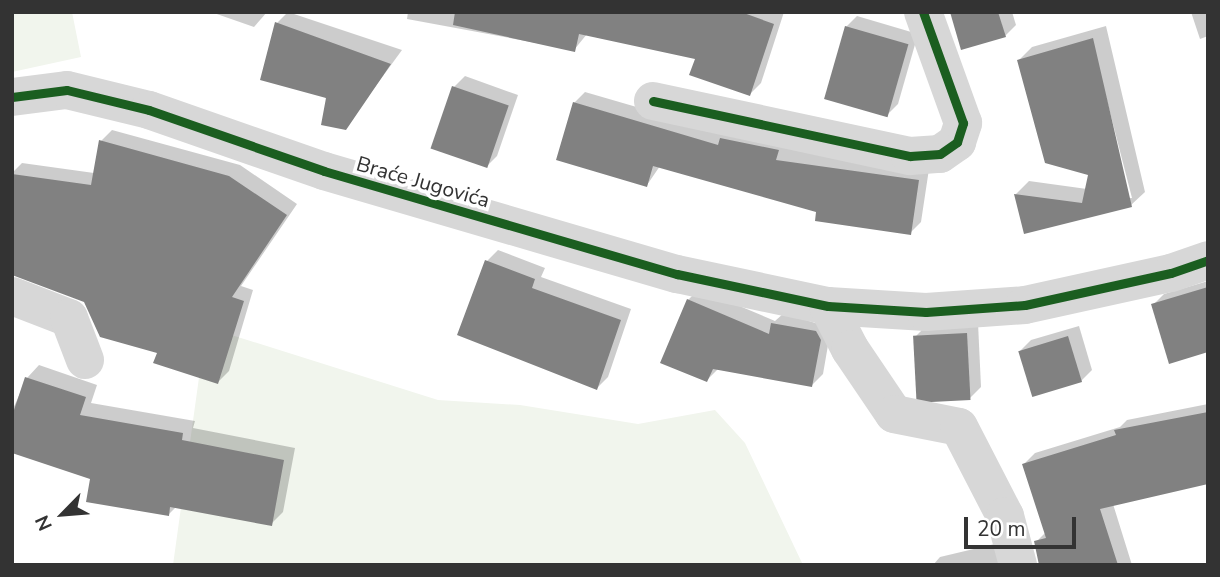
<!DOCTYPE html>
<html>
<head>
<meta charset="utf-8">
<style>
	body { margin:0 }
	#map { position:relative; width:1220px; height:577px; overflow:hidden; background:#fff; font-family:"Nunito Sans",sans-serif }
	div>[style] { position:absolute }
	.green>* { inset:0; background:#f1f5ed }
	.shadow>* { inset:0; background:#0003 }
	.building>* { inset:0; background:#818181; transform-origin:0 0 }
	.minor>* { height:38px; margin:-19px; padding:0 19px; transform-origin:19px; border-radius:19px; background:#d7d7d7 }
	.cycleway>* { height:9px; margin:-4.5px; padding:0 4.5px; transform-origin:4.5px; border-radius:4.5px; background:#1b5e20 }
	span { translate:-50% -50%; white-space:nowrap; text-align:center; line-height:1.15; -webkit-text-stroke:7px #fff; paint-order:stroke }
	.street-label { font-size:21px; color:#333 }
	.frame { position:absolute; inset:0; border:14px solid #333; pointer-events:none }
	.north { position:absolute; left:28px; top:479px; width:70px; height:70px; -webkit-text-stroke:5px #fff; paint-order:stroke; rotate:245deg; font-size:19px; font-weight:700; line-height:28px; text-align:center; color:#333 }
	.north::after { content:''; display:block; margin:auto; width:24px; height:32px; background:#333; clip-path:polygon(50% 0,100% 100%,50% 72%,0 100%) }
	.scale { position:absolute; left:964px; top:517px; width:112px; height:32px; box-sizing:border-box; border:4px solid #333; border-top:0; padding-left:9px; font-size:21px; line-height:24px; white-space:nowrap; color:#333; -webkit-text-stroke:5px #fff; paint-order:stroke }
</style>
</head>
<body>
<div id="map">
	<div class="green">
		<div style="clip-path:polygon(12px 12px,72px 12px,81px 57px,12px 72px)"></div>
		<div style="clip-path:polygon(206px 327px,438px 400px,520px 405px,638px 424px,715px 410px,745px 443px,803px 565px,173px 565px)"></div>
	</div>
	<div class="shadow">
		<div style="clip-path:polygon(211px 12px,267px 12px,254px 27px)"></div>
		<div style="clip-path:polygon(288px 12px,402px 50px,345px 128px,277px 23px)"></div>
		<div style="clip-path:polygon(408px 12px,784px 12px,761px 83px,750px 94px,697px 58px,587px 34px,574px 50px,407px 19px)"></div>
		<div style="clip-path:polygon(952px 12px,1012px 12px,1016px 25px,1005px 36px)"></div>
		<div style="clip-path:polygon(1191px 12px,1208px 12px,1208px 36px,1200px 39px)"></div>
		<div style="clip-path:polygon(857px 16px,918px 34px,898px 104px,887px 115px,846px 27px)"></div>
		<div style="clip-path:polygon(evenodd,1106px 26px,1145px 192px,1131px 205px,1026px 232px,1016px 194px,1029px 181px,1087px 189px,1090px 174px,1019px 60px,1032px 47px,1106px 26px,1104px 89px,1132px 198px,1128px 198px,1104px 89px)"></div>
		<div style="clip-path:polygon(465px 76px,518px 95px,497px 156px,486px 167px,454px 87px)"></div>
		<div style="clip-path:polygon(585px 92px,726px 133px,929px 169px,921px 222px,910px 233px,660px 166px,647px 185px,574px 103px)"></div>
		<div style="clip-path:polygon(112px 130px,240px 165px,297px 204px,241px 286px,253px 290px,229px 371px,218px 382px,159px 352px,85px 301px,20px 274px,12px 275px,12px 173px,22px 163px,94px 173px,101px 141px)"></div>
		<div style="clip-path:polygon(498px 250px,545px 268px,541px 277px,631px 309px,608px 377px,597px 388px,487px 261px)"></div>
		<div style="clip-path:polygon(1208px 281px,1208px 350px,1153px 305px,1164px 294px)"></div>
		<div style="clip-path:polygon(699px 289px,775px 321px,784px 313px,831px 328px,823px 374px,812px 385px,719px 368px,707px 380px,688px 300px)"></div>
		<div style="clip-path:polygon(978px 323px,981px 387px,970px 398px,915px 337px,926px 326px)"></div>
		<div style="clip-path:polygon(1079px 326px,1092px 370px,1081px 381px,1020px 351px,1031px 340px)"></div>
		<div style="clip-path:polygon(39px 365px,97px 385px,91px 403px,195px 421px,193px 428px,295px 448px,283px 512px,271px 524px,177px 506px,168px 515px,92px 477px,12px 452px,12px 411px,27px 378px)"></div>
		<div style="clip-path:polygon(1208px 404px,1208px 471px,1113px 504px,1132px 565px,1040px 565px,1036px 542px,1046px 532px,1024px 464px,1035px 453px,1120px 427px,1127px 420px)"></div>
		<div style="clip-path:polygon(1003px 542px,1011px 565px,933px 565px,940px 557px)"></div>
	</div>
	<div class="building">
		<div style="clip-path:polygon(455px 12px,741px 12px,774px 24px,750px 96px,689px 75px,695px 59px,579px 34px,575px 52px,453px 25px)"></div>
		<div style="clip-path:polygon(950px 12px,998px 12px,1006px 37px,961px 50px)"></div>
		<div style="clip-path:polygon(275px 22px,391px 64px,346px 130px,321px 125px,326px 98px,260px 80px)"></div>
		<div style="left:845px;top:26px;width:66px;height:76px;rotate:16deg"></div>
		<div style="clip-path:polygon(1093px 38px,1132px 207px,1024px 234px,1014px 194px,1082px 203px,1088px 175px,1045px 163px,1017px 60px)"></div>
		<div style="left:452px;top:86px;width:60px;height:66px;rotate:19deg"></div>
		<div style="clip-path:polygon(573px 102px,718px 145px,720px 138px,779px 150px,776px 160px,919px 180px,911px 235px,815px 221px,816px 212px,653px 166px,647px 187px,556px 160px)"></div>
		<div style="clip-path:polygon(99px 140px,229px 176px,287px 215px,232px 297px,244px 301px,218px 384px,153px 363px,157px 353px,100px 337px,84px 302px,12px 275px,12px 174px,91px 185px)"></div>
		<div style="clip-path:polygon(485px 260px,535px 279px,532px 288px,621px 320px,597px 390px,457px 335px)"></div>
		<div style="clip-path:polygon(1208px 287px,1208px 352px,1169px 364px,1151px 304px)"></div>
		<div style="clip-path:polygon(687px 299px,769px 334px,771px 323px,816px 331px,821px 340px,812px 387px,713px 369px,707px 382px,660px 363px)"></div>
		<div style="left:967px;top:333px;width:67px;height:54px;rotate:87deg"></div>
		<div style="left:1068px;top:336px;width:48px;height:52px;rotate:73deg"></div>
		<div style="clip-path:polygon(25px 377px,86px 397px,80px 415px,183px 433px,182px 440px,284px 460px,272px 526px,170px 507px,169px 516px,86px 502px,90px 479px,12px 453px,12px 416px)"></div>
		<div style="clip-path:polygon(1208px 412px,1208px 484px,1100px 509px,1118px 565px,1039px 565px,1034px 541px,1046px 538px,1022px 464px,1116px 435px,1114px 430px)"></div>
	</div>
	<div class="minor">
		<div style="left:12px;top:97px;width:55px;rotate:-7.3deg"></div>
		<div style="left:67px;top:90px;width:84px;rotate:13.7deg"></div>
		<div style="left:149px;top:110px;width:185px;rotate:19.2deg"></div>
		<div style="left:324px;top:171px;width:368px;rotate:16.3deg"></div>
		<div style="left:677px;top:274px;width:154px;rotate:12deg"></div>
		<div style="left:828px;top:306px;width:98px;rotate:3.5deg"></div>
		<div style="left:926px;top:312px;width:99px;rotate:-4deg"></div>
		<div style="left:1025px;top:305px;width:149px;rotate:-12.4deg"></div>
		<div style="left:1171px;top:273px;width:39px;rotate:-19deg"></div>
		<div style="left:653px;top:101px;width:263px;rotate:12.1deg"></div>
		<div style="left:910px;top:156px;width:30px;rotate:-4deg"></div>
		<div style="left:940px;top:154px;width:21px;rotate:-35deg"></div>
		<div style="left:957px;top:142px;width:20px;rotate:-72deg"></div>
		<div style="left:963px;top:123px;width:118px;rotate:-109.8deg"></div>
		<div style="left:12px;top:296px;width:61px;rotate:21.1deg"></div>
		<div style="left:69px;top:318px;width:45px;rotate:69.1deg"></div>
		<div style="left:828px;top:306px;width:48px;rotate:62.9deg"></div>
		<div style="left:850px;top:349px;width:78px;rotate:55.9deg"></div>
		<div style="left:894px;top:414px;width:66px;rotate:11.3deg"></div>
		<div style="left:959px;top:427px;width:100px;rotate:62.7deg"></div>
		<div style="left:1005px;top:516px;width:51px;rotate:75.1deg"></div>
	</div>
	<div class="cycleway">
		<div style="left:12px;top:97px;width:55px;rotate:-7.3deg"></div>
		<div style="left:67px;top:90px;width:84px;rotate:13.7deg"></div>
		<div style="left:149px;top:110px;width:185px;rotate:19.2deg"></div>
		<div style="left:324px;top:171px;width:368px;rotate:16.3deg"></div>
		<div style="left:677px;top:274px;width:154px;rotate:12deg"></div>
		<div style="left:828px;top:306px;width:98px;rotate:3.5deg"></div>
		<div style="left:926px;top:312px;width:99px;rotate:-4deg"></div>
		<div style="left:1025px;top:305px;width:149px;rotate:-12.4deg"></div>
		<div style="left:1171px;top:273px;width:39px;rotate:-19deg"></div>
		<div style="left:653px;top:101px;width:263px;rotate:12.1deg"></div>
		<div style="left:910px;top:156px;width:30px;rotate:-4deg"></div>
		<div style="left:940px;top:154px;width:21px;rotate:-35deg"></div>
		<div style="left:957px;top:142px;width:20px;rotate:-72deg"></div>
		<div style="left:963px;top:123px;width:118px;rotate:-109.8deg"></div>
	</div>
	<div class="street-label">
		<span style="left:423px;top:182px;rotate:16deg">Braće Jugovića</span>
	</div>
	<div class="frame"></div>
	<div class="north">N</div>
	<div class="scale">20 m</div>
</div>
</body>
</html>
